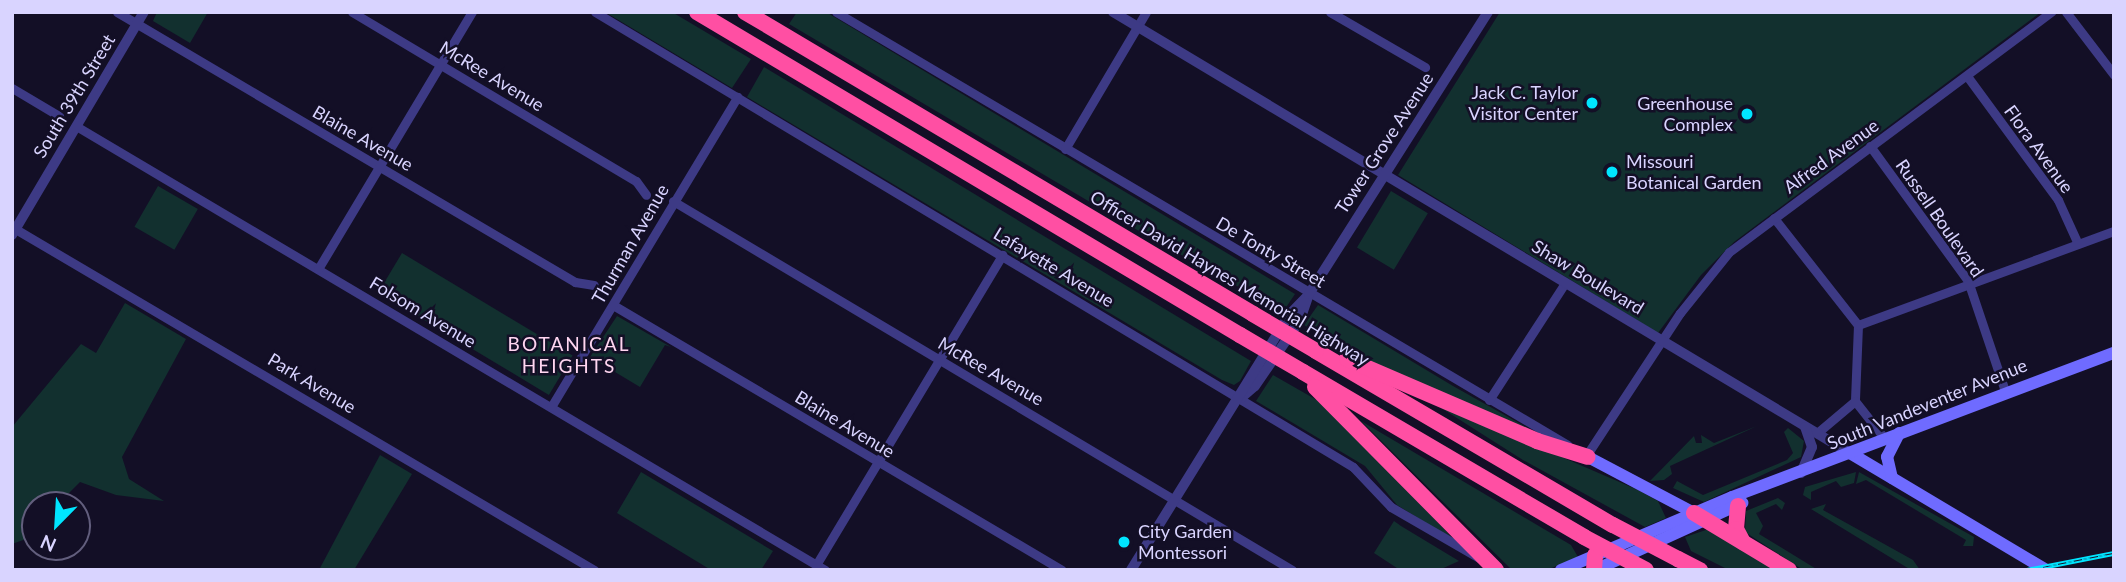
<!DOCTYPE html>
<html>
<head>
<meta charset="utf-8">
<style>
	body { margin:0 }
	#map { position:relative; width:2126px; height:582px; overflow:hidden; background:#130f26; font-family:Lato,sans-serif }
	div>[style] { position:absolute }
	.green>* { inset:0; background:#12302f; transform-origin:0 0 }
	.minor>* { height:9px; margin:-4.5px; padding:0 4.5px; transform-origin:4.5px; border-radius:4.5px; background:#3d3a85 }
	.tertiary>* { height:10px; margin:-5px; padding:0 5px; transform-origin:5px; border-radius:5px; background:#3d3a85 }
	.secondary>* { height:12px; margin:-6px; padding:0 6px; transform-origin:6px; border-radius:6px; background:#6f6bff }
	.motorway>* { height:16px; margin:-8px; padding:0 8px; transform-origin:8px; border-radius:8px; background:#ff4fa3 }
	.rail>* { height:5px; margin-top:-2.5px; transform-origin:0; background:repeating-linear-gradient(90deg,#130f26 0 8px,#00e5ff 0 16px); box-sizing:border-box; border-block:2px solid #00e5ff }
	.motorway-bridge>* { height:16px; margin:-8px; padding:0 8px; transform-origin:8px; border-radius:8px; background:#ff4fa3 }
	.dots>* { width:19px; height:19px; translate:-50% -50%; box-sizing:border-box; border:4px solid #130f26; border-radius:50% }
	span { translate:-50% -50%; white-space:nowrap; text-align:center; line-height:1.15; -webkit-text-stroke:5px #130f26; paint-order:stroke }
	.street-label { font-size:18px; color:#d9d4ff }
	.poi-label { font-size:18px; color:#d9d4ff }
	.right { translate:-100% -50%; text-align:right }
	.left { translate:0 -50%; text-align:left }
	.neighbourhood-label { font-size:19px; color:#ffd6f0; letter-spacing:2px }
	.frame { position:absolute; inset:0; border:14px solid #d9d4ff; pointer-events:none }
	.north { position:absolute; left:21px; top:491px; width:70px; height:70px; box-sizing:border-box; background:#130f26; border:2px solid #625e7d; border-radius:50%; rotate:204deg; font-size:19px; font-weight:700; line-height:28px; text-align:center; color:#d9d4ff }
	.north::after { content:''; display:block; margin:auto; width:24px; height:32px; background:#00e5ff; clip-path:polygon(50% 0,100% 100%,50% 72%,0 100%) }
</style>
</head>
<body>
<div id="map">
	<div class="green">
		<div style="clip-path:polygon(157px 12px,208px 12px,190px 43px,153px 21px)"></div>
		<div style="clip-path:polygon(605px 12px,672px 12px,751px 59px,732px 88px)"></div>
		<div style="clip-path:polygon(797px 12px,826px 12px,1295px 294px,1283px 312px,1144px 234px,789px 24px)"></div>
		<div style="clip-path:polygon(1500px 12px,2041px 12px,1734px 242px,1701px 275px,1658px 333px,1398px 175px)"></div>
		<div style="clip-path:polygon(764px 67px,1251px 361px,1240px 381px,1234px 385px,1222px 380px,747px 97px)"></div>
		<div style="left:158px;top:186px;width:46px;height:47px;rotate:30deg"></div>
		<div style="left:1391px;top:191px;width:43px;height:66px;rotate:31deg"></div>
		<div style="left:402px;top:253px;width:199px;height:46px;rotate:31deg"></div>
		<div style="clip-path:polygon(125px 303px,186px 339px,122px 457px,129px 479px,164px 501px,116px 495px,80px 482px,57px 505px,35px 505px,35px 529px,26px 539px,12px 544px,12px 427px,81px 344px,96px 353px)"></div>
		<div style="clip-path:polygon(1318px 305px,1453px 386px,1551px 441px,1374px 367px,1304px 325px)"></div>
		<div style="clip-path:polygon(617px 316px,671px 347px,665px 345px,640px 387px,590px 357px)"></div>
		<div style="clip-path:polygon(1273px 375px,1322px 403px,1391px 470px,1454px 540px,1397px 505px,1365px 466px,1256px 401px)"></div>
		<div style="clip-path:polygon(1427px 399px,1638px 490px,1658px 501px,1666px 518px,1645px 527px,1523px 460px)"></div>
		<div style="clip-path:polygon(1361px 421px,1571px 545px,1578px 557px,1547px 570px,1512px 570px)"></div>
		<div style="clip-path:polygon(1757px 426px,1670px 466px,1672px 474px,1664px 480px,1650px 481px,1694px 436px,1696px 443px,1702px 443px,1701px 435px,1714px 443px)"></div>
		<div style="clip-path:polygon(1788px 428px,1804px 441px,1801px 457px,1704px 502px,1673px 488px,1677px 481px,1703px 495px,1787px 460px,1793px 453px,1784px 432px)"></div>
		<div style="clip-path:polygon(380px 455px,412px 474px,354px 570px,319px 570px)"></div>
		<div style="clip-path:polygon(641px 472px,773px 551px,761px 570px,711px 570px,617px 513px)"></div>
		<div style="clip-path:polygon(1856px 472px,1854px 483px,1841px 487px,1836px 481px,1811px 492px,1811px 500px,1803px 495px,1805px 487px)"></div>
		<div style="clip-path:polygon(1859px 472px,1974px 537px,1973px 546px,1963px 546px,1966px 540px,1866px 480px,1856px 484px)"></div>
		<div style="clip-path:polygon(1778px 498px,1785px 503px,1782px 510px,1776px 504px,1756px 513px,1763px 526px,1759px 534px,1818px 570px,1803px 570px,1745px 532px,1746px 511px)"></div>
		<div style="clip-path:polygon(1826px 504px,1823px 510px,1913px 560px,1920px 570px,1911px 570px,1811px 509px)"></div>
		<div style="clip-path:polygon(1394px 521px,1401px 526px,1459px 561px,1439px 570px,1400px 570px,1374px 553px)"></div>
		<div style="clip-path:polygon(1709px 529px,1777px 570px,1729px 570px,1691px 551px,1685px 537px)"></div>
	</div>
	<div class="minor">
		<div style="left:117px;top:12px;width:532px;rotate:30.52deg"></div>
		<div style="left:575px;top:282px;width:19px;rotate:9deg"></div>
		<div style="left:352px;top:12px;width:330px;rotate:30.8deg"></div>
		<div style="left:636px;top:181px;width:17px;rotate:54deg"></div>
		<div style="left:595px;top:12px;width:884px;rotate:30.97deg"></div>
		<div style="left:1353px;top:467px;width:55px;rotate:46.5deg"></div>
		<div style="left:1391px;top:507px;width:104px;rotate:30deg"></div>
		<div style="left:836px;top:12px;width:850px;rotate:30.61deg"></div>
		<div style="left:1330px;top:12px;width:110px;rotate:30.1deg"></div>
		<div style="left:2066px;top:12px;width:79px;rotate:52.7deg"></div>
		<div style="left:1967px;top:76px;width:154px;rotate:53.7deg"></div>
		<div style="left:2058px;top:200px;width:48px;rotate:65.6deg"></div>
		<div style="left:12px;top:88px;width:55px;rotate:30.8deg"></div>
		<div style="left:76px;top:126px;width:871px;rotate:30.66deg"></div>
		<div style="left:1870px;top:146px;width:167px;rotate:54deg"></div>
		<div style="left:1968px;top:281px;width:116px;rotate:71.4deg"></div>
		<div style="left:1065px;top:149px;width:159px;rotate:-59.4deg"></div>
		<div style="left:673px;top:201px;width:721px;rotate:30.8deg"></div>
		<div style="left:1774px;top:218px;width:136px;rotate:51.9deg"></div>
		<div style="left:1858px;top:325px;width:76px;rotate:92.3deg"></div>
		<div style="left:1855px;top:401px;width:50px;rotate:139.9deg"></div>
		<div style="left:12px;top:227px;width:676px;rotate:30.51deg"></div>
		<div style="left:318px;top:269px;width:300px;rotate:-59.1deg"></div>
		<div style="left:613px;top:305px;width:521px;rotate:30.55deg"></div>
		<div style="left:1858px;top:325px;width:273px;rotate:-20.2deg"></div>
		<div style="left:1489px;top:400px;width:140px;rotate:-57deg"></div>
		<div style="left:1855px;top:401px;width:48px;rotate:51.7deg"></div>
		<div style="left:551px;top:407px;width:362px;rotate:-59deg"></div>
		<div style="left:1586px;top:456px;width:171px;rotate:-56.7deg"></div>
		<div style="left:1680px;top:313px;width:78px;rotate:-51.2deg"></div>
		<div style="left:1729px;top:252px;width:402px;rotate:-36.7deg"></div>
		<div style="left:816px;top:565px;width:362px;rotate:-59deg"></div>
	</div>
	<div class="tertiary">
		<div style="left:1113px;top:12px;width:859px;rotate:30.9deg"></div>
		<div style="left:12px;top:235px;width:259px;rotate:-59.4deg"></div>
		<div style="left:1241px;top:398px;width:18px;rotate:-41deg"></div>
		<div style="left:1255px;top:386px;width:80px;rotate:-55.7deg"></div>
		<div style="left:1300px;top:320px;width:28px;rotate:-71deg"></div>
		<div style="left:1801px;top:473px;width:28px;rotate:-67deg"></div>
		<div style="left:1812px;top:447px;width:21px;rotate:-109deg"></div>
		<div style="left:1131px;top:570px;width:300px;rotate:-58.2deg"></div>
		<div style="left:1289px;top:315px;width:29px;rotate:-46deg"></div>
		<div style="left:1309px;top:294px;width:334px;rotate:-57.6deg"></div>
	</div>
	<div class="secondary">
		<div style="left:1850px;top:453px;width:228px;rotate:30.8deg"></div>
		<div style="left:1588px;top:457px;width:120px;rotate:27.8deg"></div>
		<div style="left:1892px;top:478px;width:22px;rotate:-103deg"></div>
		<div style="left:1887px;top:457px;width:27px;rotate:-63deg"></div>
		<div style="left:1561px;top:570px;width:186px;rotate:-23.1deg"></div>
		<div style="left:1732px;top:497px;width:408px;rotate:-20.7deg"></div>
		<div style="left:1595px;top:570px;width:162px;rotate:-24.5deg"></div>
	</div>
	<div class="motorway">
		<div style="left:697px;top:12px;width:632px;rotate:30.75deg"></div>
		<div style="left:745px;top:12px;width:591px;rotate:30.73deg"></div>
		<div style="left:1316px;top:351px;width:344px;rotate:30.4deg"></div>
		<div style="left:1347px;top:359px;width:207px;rotate:23.3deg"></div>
		<div style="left:1537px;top:441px;width:53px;rotate:17.4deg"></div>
		<div style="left:1303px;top:372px;width:326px;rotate:30.4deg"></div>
		<div style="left:1315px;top:387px;width:257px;rotate:45.3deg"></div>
		<div style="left:1738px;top:506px;width:23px;rotate:95deg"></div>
		<div style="left:1736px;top:529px;width:15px;rotate:62deg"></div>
		<div style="left:1694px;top:513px;width:111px;rotate:31deg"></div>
		<div style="left:1678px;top:559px;width:25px;rotate:27deg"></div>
		<div style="left:1594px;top:570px;width:15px;rotate:-86deg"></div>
	</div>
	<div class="rail">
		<div style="left:2027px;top:570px;width:89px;rotate:-11.1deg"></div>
	</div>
	<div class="motorway-bridge">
		<div style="left:1253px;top:314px;width:73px;rotate:30.4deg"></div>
		<div style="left:1240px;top:335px;width:73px;rotate:30.4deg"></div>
		<div style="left:1613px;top:525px;width:73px;rotate:27.6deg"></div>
		<div style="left:1584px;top:537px;width:70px;rotate:28deg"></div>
	</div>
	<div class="dots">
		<div style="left:1592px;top:103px;background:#00e5ff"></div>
		<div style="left:1747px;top:114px;background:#00e5ff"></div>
		<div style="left:1612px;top:172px;background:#00e5ff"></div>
		<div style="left:1124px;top:542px;background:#00e5ff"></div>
	</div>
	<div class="street-label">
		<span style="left:492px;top:76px;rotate:31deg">McRee Avenue</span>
		<span style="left:74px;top:96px;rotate:-59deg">South 39th Street</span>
		<span style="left:363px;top:138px;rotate:30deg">Blaine Avenue</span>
		<span style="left:1384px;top:143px;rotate:-57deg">Tower Grove Avenue</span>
		<span style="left:2039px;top:149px;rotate:54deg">Flora Avenue</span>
		<span style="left:1831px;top:156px;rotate:-36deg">Alfred Avenue</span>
		<span style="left:1940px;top:218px;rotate:55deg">Russell Boulevard</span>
		<span style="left:630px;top:244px;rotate:-60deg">Thurman Avenue</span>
		<span style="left:1271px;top:252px;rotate:30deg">De Tonty Street</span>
		<span style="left:1054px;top:267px;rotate:31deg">Lafayette Avenue</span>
		<span style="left:1588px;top:277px;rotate:31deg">Shaw Boulevard</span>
		<span style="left:1230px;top:278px;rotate:31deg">Officer David Haynes Memorial Highway</span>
		<span style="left:423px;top:312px;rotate:31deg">Folsom Avenue</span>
		<span style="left:991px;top:371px;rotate:30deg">McRee Avenue</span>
		<span style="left:312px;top:383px;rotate:31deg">Park Avenue</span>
		<span style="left:1927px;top:404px;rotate:-22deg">South Vandeventer Avenue</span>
		<span style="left:845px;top:424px;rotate:31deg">Blaine Avenue</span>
	</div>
	<div class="poi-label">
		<span class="right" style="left:1578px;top:103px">Jack C. Taylor<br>Visitor Center</span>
		<span class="right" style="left:1733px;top:114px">Greenhouse<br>Complex</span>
		<span class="left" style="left:1626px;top:172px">Missouri<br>Botanical Garden</span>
		<span class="left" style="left:1138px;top:542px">City Garden<br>Montessori</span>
	</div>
	<div class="neighbourhood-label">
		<span style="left:569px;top:355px">BOTANICAL<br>HEIGHTS</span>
	</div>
	<div class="frame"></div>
	<div class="north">N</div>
</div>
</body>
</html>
